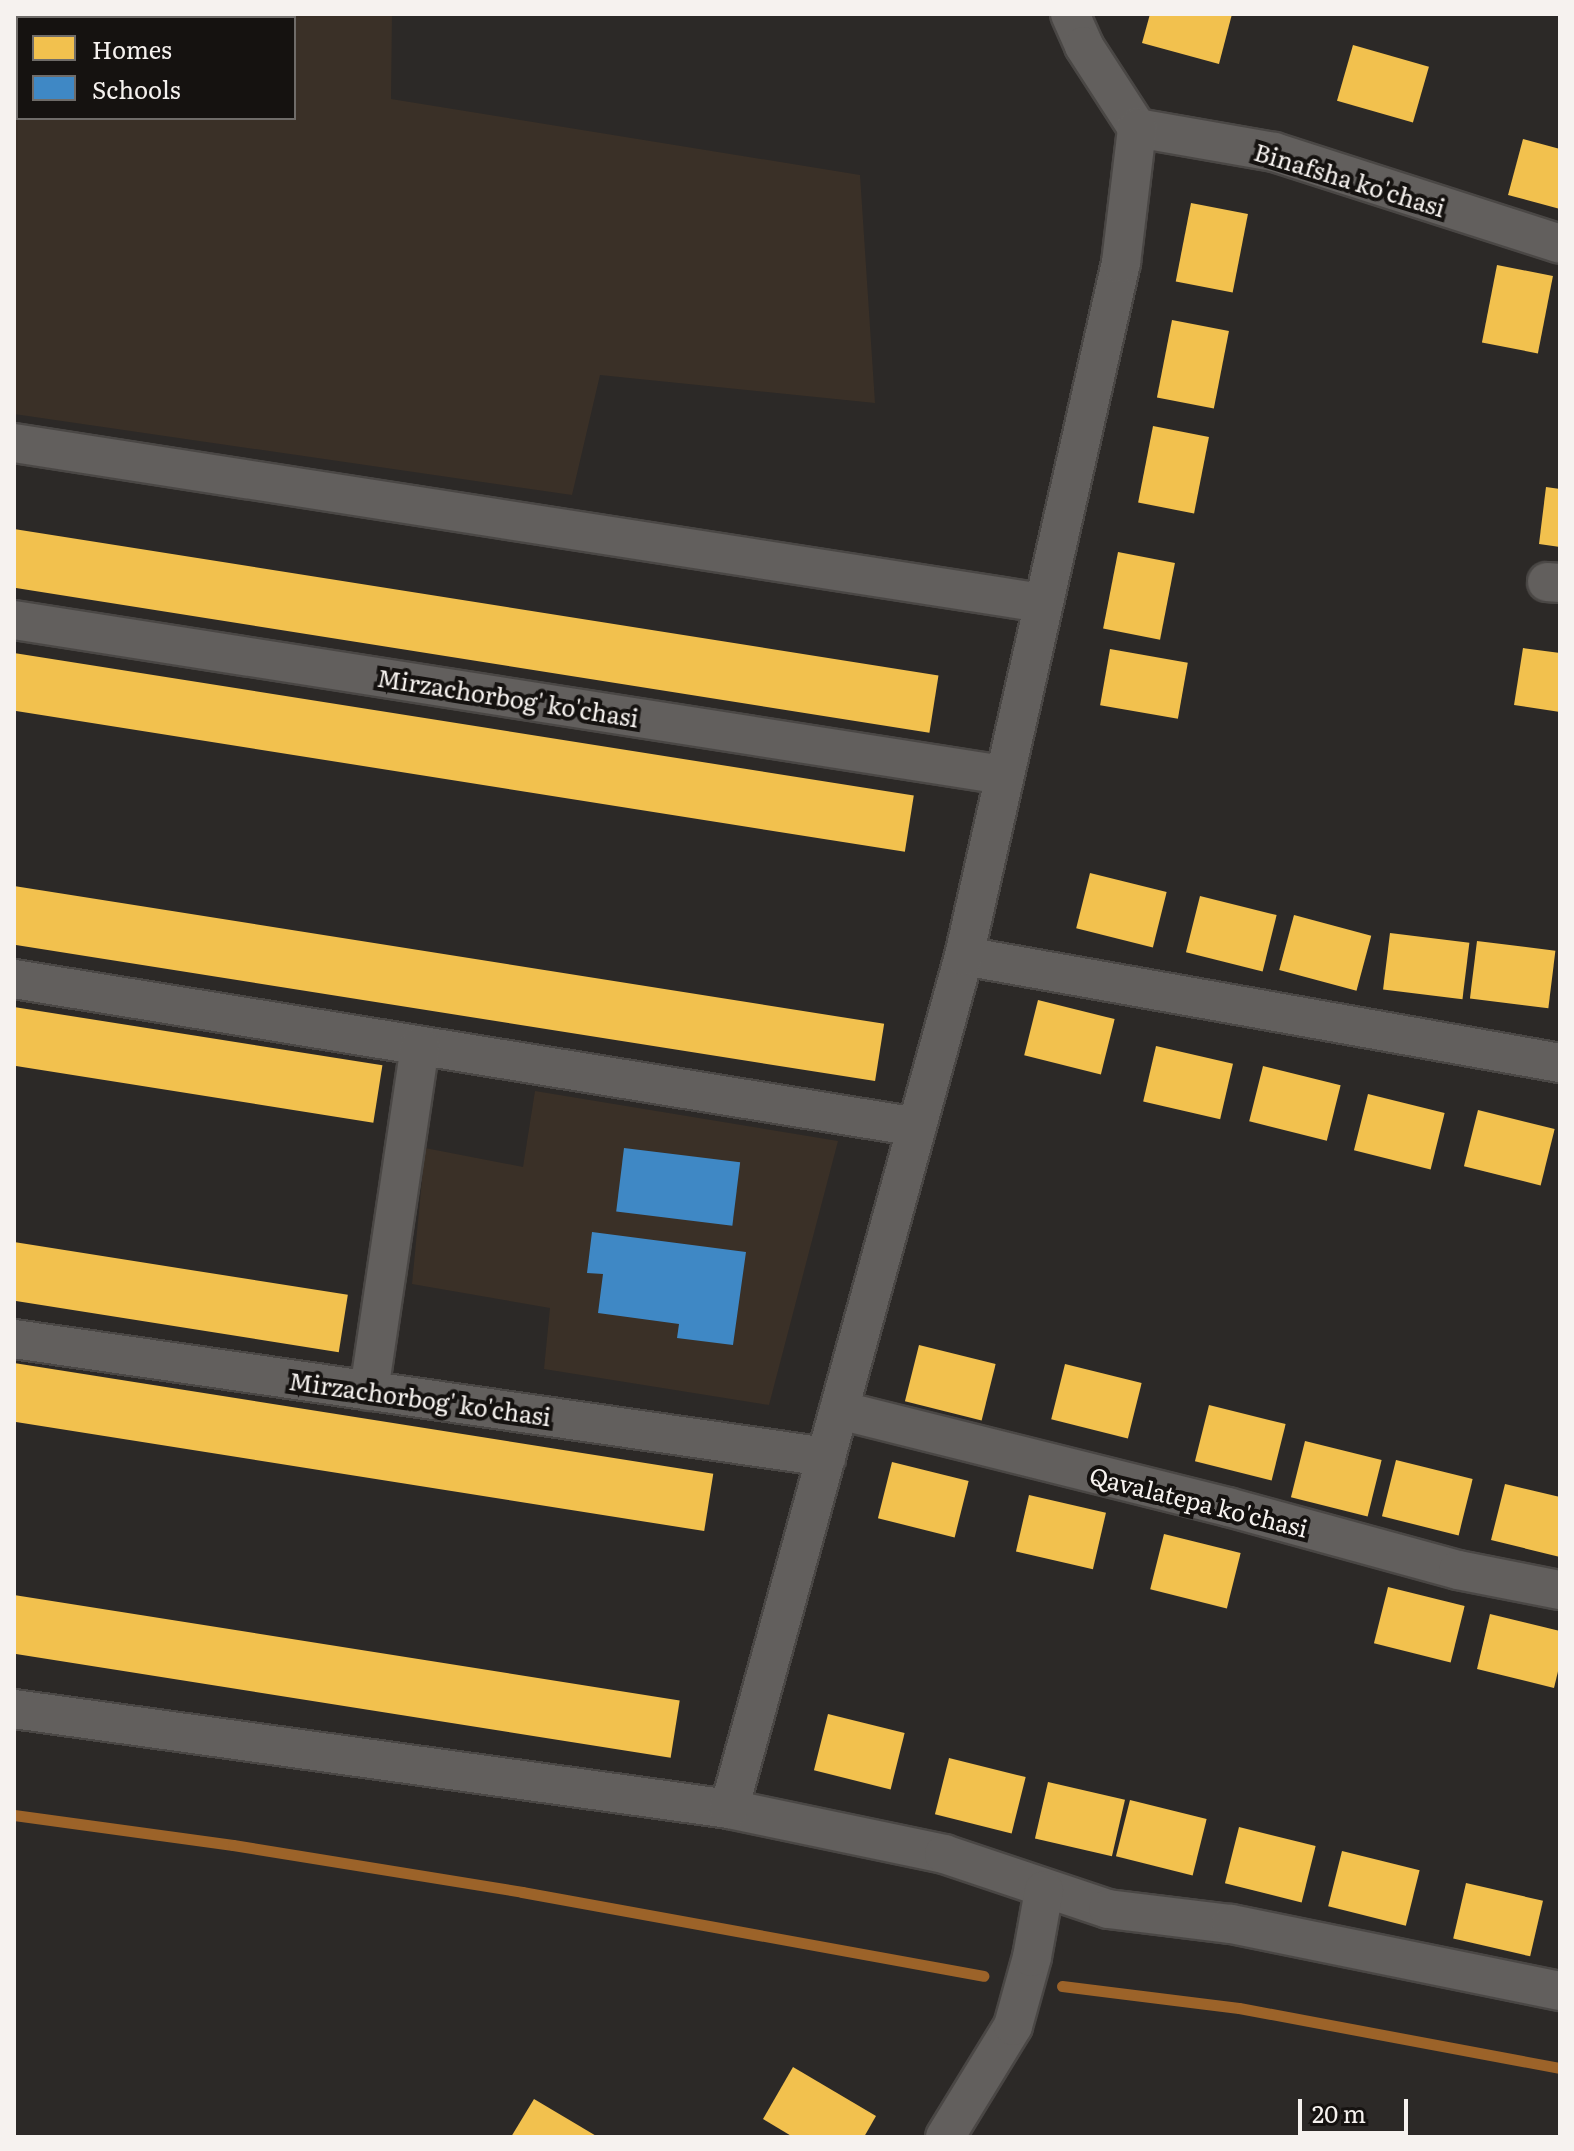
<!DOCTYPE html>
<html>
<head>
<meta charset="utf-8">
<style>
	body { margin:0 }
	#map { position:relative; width:1574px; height:2151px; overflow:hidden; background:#2c2927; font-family:Literata,serif }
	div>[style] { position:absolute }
	.built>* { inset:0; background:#3a3027 }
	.homes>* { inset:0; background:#f2c14e; transform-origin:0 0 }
	.schools>* { inset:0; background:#3f88c5; transform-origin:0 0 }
	.stream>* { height:11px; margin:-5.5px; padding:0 5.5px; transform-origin:5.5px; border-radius:5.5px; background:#9c6329 }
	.roads { filter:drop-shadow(2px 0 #4a4745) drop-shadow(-2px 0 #4a4745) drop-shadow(0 2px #4a4745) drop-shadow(0 -2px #4a4745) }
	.street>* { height:38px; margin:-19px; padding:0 19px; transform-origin:19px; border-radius:19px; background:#625f5d }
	span { translate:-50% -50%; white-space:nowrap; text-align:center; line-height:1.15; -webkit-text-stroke:8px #151210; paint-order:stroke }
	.street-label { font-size:24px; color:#f6f2ef }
	.frame { position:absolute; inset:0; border:16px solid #f6f2ef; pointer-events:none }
	.legend { position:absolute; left:16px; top:16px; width:280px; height:104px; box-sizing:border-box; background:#151210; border:2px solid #6f6c69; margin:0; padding:10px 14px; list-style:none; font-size:24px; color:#f6f2ef }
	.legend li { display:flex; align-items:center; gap:16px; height:40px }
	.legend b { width:40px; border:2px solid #6f6c69 }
	.scale { position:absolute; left:1298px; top:2099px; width:110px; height:36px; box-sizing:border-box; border:4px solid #f6f2ef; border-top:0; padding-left:10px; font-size:24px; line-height:28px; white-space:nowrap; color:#f6f2ef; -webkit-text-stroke:6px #151210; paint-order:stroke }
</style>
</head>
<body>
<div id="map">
	<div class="built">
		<div style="clip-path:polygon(evenodd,14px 14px,392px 14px,391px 99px,860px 175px,875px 403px,600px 375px,572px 495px,14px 414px,14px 14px,18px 18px,294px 18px,294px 118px,18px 118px,18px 18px)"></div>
		<div style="clip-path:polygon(535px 1091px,838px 1141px,769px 1405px,544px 1369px,550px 1308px,412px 1284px,425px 1148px,523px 1167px)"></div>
	</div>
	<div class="homes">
		<div style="clip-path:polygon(1150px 14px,1232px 14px,1219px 64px,1142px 43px)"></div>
		<div style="left:1353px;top:45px;width:79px;height:58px;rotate:16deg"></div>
		<div style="clip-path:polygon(1523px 139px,1560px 149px,1560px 209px,1508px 195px)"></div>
		<div style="left:1191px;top:203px;width:58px;height:80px;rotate:11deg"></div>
		<div style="left:1497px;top:265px;width:57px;height:79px;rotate:11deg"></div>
		<div style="left:1172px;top:320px;width:58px;height:79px;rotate:11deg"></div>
		<div style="left:1153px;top:426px;width:57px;height:78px;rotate:11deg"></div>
		<div style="clip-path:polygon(1546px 487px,1560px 489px,1560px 547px,1539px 544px)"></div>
		<div style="left:14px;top:529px;width:936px;height:58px;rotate:9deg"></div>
		<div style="left:1118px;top:552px;width:58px;height:78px;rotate:11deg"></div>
		<div style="clip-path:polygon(1523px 648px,1560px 653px,1560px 712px,1514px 705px)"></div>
		<div style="left:1110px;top:649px;width:79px;height:57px;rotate:10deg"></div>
		<div style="left:14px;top:653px;width:911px;height:57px;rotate:9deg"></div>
		<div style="left:1090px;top:873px;width:79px;height:57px;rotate:14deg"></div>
		<div style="left:14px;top:886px;width:881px;height:58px;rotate:9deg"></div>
		<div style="left:1200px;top:896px;width:79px;height:58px;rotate:14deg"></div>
		<div style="left:1294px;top:915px;width:80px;height:57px;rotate:15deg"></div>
		<div style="left:1390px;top:933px;width:80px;height:57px;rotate:7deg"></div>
		<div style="left:1477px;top:941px;width:79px;height:58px;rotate:7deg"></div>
		<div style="left:1038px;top:1000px;width:79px;height:57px;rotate:14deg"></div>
		<div style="left:14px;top:1007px;width:373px;height:58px;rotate:9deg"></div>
		<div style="left:1156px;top:1046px;width:79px;height:57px;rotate:13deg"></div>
		<div style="left:1263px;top:1066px;width:80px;height:57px;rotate:14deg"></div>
		<div style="left:1368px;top:1094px;width:79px;height:58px;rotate:14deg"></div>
		<div style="left:1478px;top:1110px;width:79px;height:58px;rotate:14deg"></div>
		<div style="left:14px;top:1242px;width:338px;height:58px;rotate:9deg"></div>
		<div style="left:919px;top:1345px;width:79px;height:58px;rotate:14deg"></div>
		<div style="left:14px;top:1363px;width:708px;height:58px;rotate:9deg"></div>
		<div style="left:1065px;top:1364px;width:79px;height:57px;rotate:14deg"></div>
		<div style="left:1209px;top:1405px;width:79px;height:58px;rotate:14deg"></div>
		<div style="left:1305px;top:1441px;width:79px;height:58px;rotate:14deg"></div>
		<div style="left:1396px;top:1460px;width:79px;height:58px;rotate:14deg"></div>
		<div style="left:892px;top:1462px;width:79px;height:58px;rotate:14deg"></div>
		<div style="clip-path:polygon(1505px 1484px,1560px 1497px,1560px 1557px,1491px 1540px)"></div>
		<div style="left:1029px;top:1495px;width:79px;height:58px;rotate:13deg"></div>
		<div style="left:1164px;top:1534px;width:79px;height:57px;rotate:14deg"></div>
		<div style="left:1388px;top:1587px;width:79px;height:58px;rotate:14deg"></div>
		<div style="left:14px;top:1595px;width:674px;height:58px;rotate:9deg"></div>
		<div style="clip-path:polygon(1490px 1614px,1560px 1631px,1560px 1663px,1554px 1688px,1477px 1669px)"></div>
		<div style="left:828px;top:1714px;width:79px;height:58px;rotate:14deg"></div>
		<div style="left:949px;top:1758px;width:79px;height:58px;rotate:14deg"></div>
		<div style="left:1048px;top:1782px;width:79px;height:58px;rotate:13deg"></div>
		<div style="left:1130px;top:1800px;width:79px;height:58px;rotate:14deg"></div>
		<div style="left:1239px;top:1827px;width:79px;height:58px;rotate:14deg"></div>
		<div style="left:1342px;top:1851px;width:80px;height:57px;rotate:14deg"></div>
		<div style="left:1466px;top:1883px;width:79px;height:57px;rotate:13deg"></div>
		<div style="clip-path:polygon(793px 2067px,876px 2116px,864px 2137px,793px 2137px,763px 2119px)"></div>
		<div style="clip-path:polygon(534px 2099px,598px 2137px,511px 2137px)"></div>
	</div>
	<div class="schools">
		<div style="left:624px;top:1148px;width:117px;height:64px;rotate:7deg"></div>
		<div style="clip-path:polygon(592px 1232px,746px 1252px,733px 1345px,677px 1338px,679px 1324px,598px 1313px,603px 1274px,587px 1273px)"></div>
	</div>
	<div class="stream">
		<div style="left:14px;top:1815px;width:221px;rotate:7.8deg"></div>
		<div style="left:233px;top:1845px;width:293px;rotate:9.2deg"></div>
		<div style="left:522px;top:1892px;width:469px;rotate:10.3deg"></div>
		<div style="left:1062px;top:1986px;width:178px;rotate:7.1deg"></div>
		<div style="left:1239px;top:2008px;width:327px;rotate:10.6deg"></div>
	</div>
	<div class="roads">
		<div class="street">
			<div style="left:1070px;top:14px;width:35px;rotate:66deg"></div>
			<div style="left:1084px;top:46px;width:98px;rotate:57.1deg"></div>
			<div style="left:1137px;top:128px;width:139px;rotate:9.9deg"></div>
			<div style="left:1274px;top:152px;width:300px;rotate:17.8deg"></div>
			<div style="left:14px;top:443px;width:1040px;rotate:8.85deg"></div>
			<div style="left:1547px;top:582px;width:13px;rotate:4deg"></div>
			<div style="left:14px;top:620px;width:1001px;rotate:8.91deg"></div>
			<div style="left:964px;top:956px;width:606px;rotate:10.18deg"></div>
			<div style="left:14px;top:979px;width:915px;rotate:9.31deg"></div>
			<div style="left:14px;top:1339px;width:821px;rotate:8.27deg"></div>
			<div style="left:369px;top:1391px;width:349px;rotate:-81.6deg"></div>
			<div style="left:839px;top:1410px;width:401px;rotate:14deg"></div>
			<div style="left:1228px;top:1507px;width:238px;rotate:15.3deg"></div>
			<div style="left:1458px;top:1570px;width:104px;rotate:11.1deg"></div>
			<div style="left:14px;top:1709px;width:722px;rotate:7.96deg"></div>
			<div style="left:729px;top:1809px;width:220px;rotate:11.8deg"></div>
			<div style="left:944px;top:1854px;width:173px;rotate:18.5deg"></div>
			<div style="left:1108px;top:1909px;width:124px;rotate:7deg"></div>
			<div style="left:1231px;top:1924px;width:336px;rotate:11.5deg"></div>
			<div style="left:729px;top:1809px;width:885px;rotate:-74.6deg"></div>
			<div style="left:964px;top:956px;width:711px;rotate:-77.24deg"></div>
			<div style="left:1121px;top:263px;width:136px;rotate:-83.2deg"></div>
			<div style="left:945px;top:2137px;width:130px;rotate:-58.5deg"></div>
			<div style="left:1013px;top:2026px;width:72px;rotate:-74.6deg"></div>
			<div style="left:1032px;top:1957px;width:68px;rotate:-79.8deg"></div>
		</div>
	</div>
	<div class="street-label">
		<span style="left:1350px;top:179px;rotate:17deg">Binafsha ko'chasi</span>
		<span style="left:508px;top:697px;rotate:9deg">Mirzachorbog' ko'chasi</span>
		<span style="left:420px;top:1398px;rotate:8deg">Mirzachorbog' ko'chasi</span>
		<span style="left:1199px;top:1501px;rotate:14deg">Qavalatepa ko'chasi</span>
	</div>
	<div class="frame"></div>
	<ul class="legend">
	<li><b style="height:22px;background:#f2c14e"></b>Homes</li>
	<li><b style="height:22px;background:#3f88c5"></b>Schools</li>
	</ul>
	<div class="scale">20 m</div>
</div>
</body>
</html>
